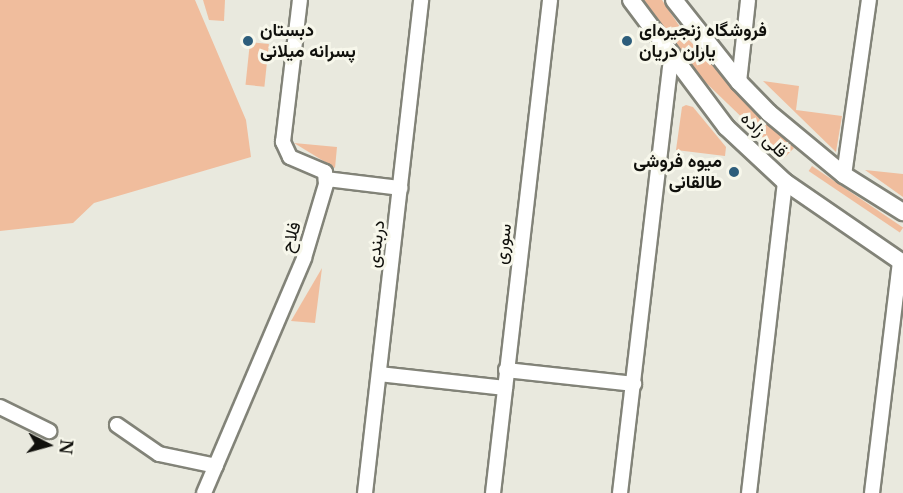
<!DOCTYPE html>
<html>
<head>
<meta charset="utf-8">
<style>
	body { margin:0 }
	#map { position:relative; width:903px; height:493px; overflow:hidden; background:#e9e9de; font-family:"Libre Baskerville",Vazirmatn,serif }
	div>[style] { position:absolute }
	.green>* { inset:0; background:#f0bd9d; transform-origin:0 0 }
	.roads { filter:drop-shadow(2px 0 #828378) drop-shadow(-2px 0 #828378) drop-shadow(0 2px #828378) drop-shadow(0 -2px #828378) }
	.minor>* { height:14px; margin:-7px; padding:0 7px; transform-origin:7px; border-radius:7px; background:#fff }
	.tertiary>* { height:16px; margin:-8px; padding:0 8px; transform-origin:8px; border-radius:8px; background:#fff }
	.dots>* { width:16px; height:16px; translate:-50% -50%; box-sizing:border-box; border:3px solid #f7f7eb; border-radius:50% }
	span { translate:-50% -50%; white-space:nowrap; text-align:center; line-height:1.15; -webkit-text-stroke:6px #f7f7eb; paint-order:stroke }
	.poi-label { font-size:18px; color:#10100c; font-weight:700 }
	.left { translate:0 -50%; text-align:left }
	.right { translate:-100% -50%; text-align:right }
	.street-label { font-size:18px; color:#10100c }
	.north { position:absolute; left:18px; top:415px; width:60px; height:60px; -webkit-text-stroke:4px #f7f7eb; paint-order:stroke; rotate:96deg; font-size:16px; font-weight:700; line-height:24px; text-align:center; color:#10100c }
	.north::after { content:''; display:block; margin:auto; width:21px; height:27px; background:#10100c; clip-path:polygon(50% 0,100% 100%,50% 72%,0 100%) }
</style>
</head>
<body>
<div id="map">
	<div class="green">
		<div style="clip-path:polygon(0 0,195px 0,246px 120px,251px 157px,94px 203px,73px 223px,0 231px)"></div>
		<div style="clip-path:polygon(203px 0,225px 0,224px 21px,209px 20px)"></div>
		<div style="clip-path:polygon(644px 0,662px 0,688px 39px,794px 148px,784px 158px,699px 76px)"></div>
		<div style="left:250px;top:42px;width:19px;height:43px;rotate:6deg"></div>
		<div style="clip-path:polygon(763px 81px,799px 86px,796px 110px,842px 116px,836px 152px)"></div>
		<div style="clip-path:polygon(686px 105px,693px 107px,726px 147px,725px 156px,676px 150px,682px 107px)"></div>
		<div style="clip-path:polygon(294px 143px,337px 147px,335px 168px)"></div>
		<div style="left:812px;top:166px;width:110px;height:6px;rotate:34deg"></div>
		<div style="clip-path:polygon(865px 170px,903px 174px,903px 197px)"></div>
		<div style="clip-path:polygon(322px 268px,315px 323px,291px 321px)"></div>
	</div>
	<div class="roads">
		<div class="minor">
			<div style="left:739px;top:82px;width:82px;rotate:-83.7deg"></div>
			<div style="left:844px;top:175px;width:177px;rotate:-81.9deg"></div>
			<div style="left:326px;top:179px;width:75px;rotate:6.9deg"></div>
			<div style="left:506px;top:370px;width:129px;rotate:6.2deg"></div>
			<div style="left:379px;top:374px;width:127px;rotate:6.3deg"></div>
			<div style="left:0;top:407px;width:55px;rotate:26.1deg"></div>
			<div style="left:117px;top:425px;width:51px;rotate:34.6deg"></div>
			<div style="left:159px;top:454px;width:58px;rotate:11.9deg"></div>
			<div style="left:204px;top:493px;width:255px;rotate:-66.9deg"></div>
			<div style="left:304px;top:258px;width:77px;rotate:-73.4deg"></div>
			<div style="left:326px;top:184px;width:12px;rotate:-95deg"></div>
			<div style="left:325px;top:172px;width:38px;rotate:-157deg"></div>
			<div style="left:290px;top:157px;width:17px;rotate:-115deg"></div>
			<div style="left:283px;top:142px;width:143px;rotate:-83.2deg"></div>
			<div style="left:365px;top:493px;width:496px;rotate:-83.5deg"></div>
			<div style="left:493px;top:493px;width:496px;rotate:-83.4deg"></div>
			<div style="left:620px;top:493px;width:440px;rotate:-83.3deg"></div>
			<div style="left:749px;top:493px;width:313px;rotate:-83.4deg"></div>
			<div style="left:872px;top:493px;width:234px;rotate:-83.1deg"></div>
		</div>
		<div class="tertiary">
			<div style="left:631px;top:0;width:159px;rotate:53.2deg"></div>
			<div style="left:726px;top:127px;width:81px;rotate:43deg"></div>
			<div style="left:785px;top:182px;width:143px;rotate:34.5deg"></div>
			<div style="left:674px;top:0;width:105px;rotate:51.6deg"></div>
			<div style="left:739px;top:82px;width:43px;rotate:45.9deg"></div>
			<div style="left:769px;top:113px;width:97px;rotate:39.6deg"></div>
			<div style="left:844px;top:175px;width:70px;rotate:32.1deg"></div>
		</div>
	</div>
	<div class="dots">
		<div style="left:248px;top:41px;background:#2d5d7b"></div>
		<div style="left:627px;top:41px;background:#2d5d7b"></div>
		<div style="left:734px;top:172px;background:#2d5d7b"></div>
	</div>
	<div class="poi-label">
		<span class="left" style="left:260px;top:41px">دبستان<br>پسرانه میلانی</span>
		<span class="left" style="left:639px;top:41px">فروشگاه زنجیره‌ای<br>یاران دریان</span>
		<span class="right" style="left:722px;top:172px">میوه فروشی<br>طالقانی</span>
	</div>
	<div class="street-label">
		<span style="left:764px;top:135px;rotate:44deg">قلی زاده</span>
		<span style="left:291px;top:237px;rotate:-73deg">فلاح</span>
		<span style="left:376px;top:244px;rotate:-83deg">دربندی</span>
		<span style="left:503px;top:244px;rotate:-83deg">سوری</span>
	</div>
	<div class="north">N</div>
</div>
</body>
</html>
